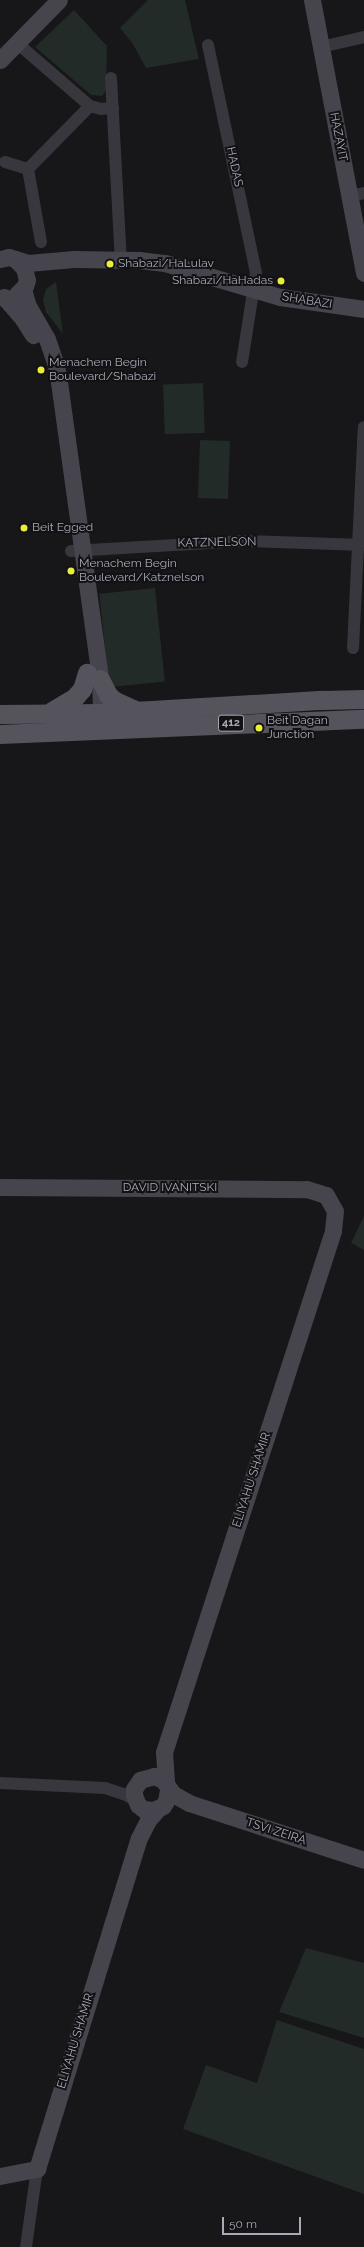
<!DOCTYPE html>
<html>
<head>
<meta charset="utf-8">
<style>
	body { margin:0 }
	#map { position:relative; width:364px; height:2247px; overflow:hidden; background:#171618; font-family:Raleway,sans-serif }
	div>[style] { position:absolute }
	.green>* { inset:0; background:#222b27; transform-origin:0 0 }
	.street>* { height:12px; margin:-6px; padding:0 6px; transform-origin:6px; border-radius:6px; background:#38373d }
	.secondary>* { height:17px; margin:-8.5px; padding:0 8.5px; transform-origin:8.5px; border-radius:8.5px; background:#46454d }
	.primary>* { height:19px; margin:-9.5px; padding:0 9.5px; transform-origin:9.5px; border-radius:9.5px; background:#55535c }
	.dots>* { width:11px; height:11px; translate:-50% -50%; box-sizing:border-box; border:2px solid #121113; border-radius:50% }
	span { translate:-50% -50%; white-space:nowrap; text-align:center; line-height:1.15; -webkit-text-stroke:4px #121113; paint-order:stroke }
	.shield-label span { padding:1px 3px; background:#121113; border:1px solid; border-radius:3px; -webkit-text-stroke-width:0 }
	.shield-label { font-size:11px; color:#a9a9b8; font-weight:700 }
	.street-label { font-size:12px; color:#a9a9b8 }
	.poi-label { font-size:12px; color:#a9a9b8 }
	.left { translate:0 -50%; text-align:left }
	.right { translate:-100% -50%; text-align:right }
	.scale { position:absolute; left:222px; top:2217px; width:79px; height:18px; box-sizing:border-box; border:2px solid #a9a9b8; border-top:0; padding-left:5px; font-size:12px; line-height:14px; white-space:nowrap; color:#a9a9b8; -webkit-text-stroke:3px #121113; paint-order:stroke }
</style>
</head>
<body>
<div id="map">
	<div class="green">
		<div style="clip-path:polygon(148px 0,185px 0,199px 59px,146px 68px,133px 44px,120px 28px)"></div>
		<div style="clip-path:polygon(74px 10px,107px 46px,106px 91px,102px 96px,91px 95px,35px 47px)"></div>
		<div style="clip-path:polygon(56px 282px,63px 334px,46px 312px,43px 300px,46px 289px)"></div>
		<div style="left:203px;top:383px;width:50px;height:40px;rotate:88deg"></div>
		<div style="left:200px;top:440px;width:30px;height:58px;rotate:2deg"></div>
		<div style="left:155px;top:588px;width:94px;height:56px;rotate:84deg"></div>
		<div style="clip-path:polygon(364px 1216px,364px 1250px,351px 1243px)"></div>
		<div style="clip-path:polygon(306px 1948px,364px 1963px,364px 2038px,279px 2012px)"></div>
		<div style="clip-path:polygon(277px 2020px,364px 2049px,364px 2194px,183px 2129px,206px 2065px,257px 2083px)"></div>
	</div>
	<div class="street">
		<div style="left:17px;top:43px;width:96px;rotate:40.8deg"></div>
		<div style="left:90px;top:106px;width:11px;rotate:15deg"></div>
		<div style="left:101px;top:109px;width:12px;rotate:-5deg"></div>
		<div style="left:208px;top:45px;width:233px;rotate:78.1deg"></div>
		<div style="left:256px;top:273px;width:90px;rotate:98.9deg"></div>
		<div style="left:321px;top:47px;width:44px;rotate:-13.1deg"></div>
		<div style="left:111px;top:78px;width:182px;rotate:86.9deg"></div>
		<div style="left:5px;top:162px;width:24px;rotate:17deg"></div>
		<div style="left:350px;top:196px;width:14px;rotate:-12deg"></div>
		<div style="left:41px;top:242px;width:74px;rotate:-100.1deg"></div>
		<div style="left:28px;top:169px;width:88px;rotate:-45.5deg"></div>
		<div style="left:71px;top:551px;width:176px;rotate:-3.3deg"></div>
		<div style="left:247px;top:541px;width:117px;rotate:2deg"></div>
		<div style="left:353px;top:648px;width:221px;rotate:-87.2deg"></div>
		<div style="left:0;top:1783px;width:105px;rotate:2.7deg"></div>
		<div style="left:105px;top:1788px;width:20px;rotate:18deg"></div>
		<div style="left:124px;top:1794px;width:13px;rotate:29deg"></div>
		<div style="left:26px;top:2247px;width:79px;rotate:-82deg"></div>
	</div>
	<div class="secondary">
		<div style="left:312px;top:0;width:278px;rotate:79.2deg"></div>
		<div style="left:0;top:60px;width:84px;rotate:-45.5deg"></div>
		<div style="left:0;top:259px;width:9px;rotate:-13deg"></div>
		<div style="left:9px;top:257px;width:6px;rotate:18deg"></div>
		<div style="left:15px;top:259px;width:13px;rotate:45deg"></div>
		<div style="left:24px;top:268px;width:12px;rotate:76deg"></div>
		<div style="left:27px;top:280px;width:6px;rotate:108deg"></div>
		<div style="left:25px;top:286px;width:13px;rotate:135deg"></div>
		<div style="left:15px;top:259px;width:14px;rotate:17deg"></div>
		<div style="left:28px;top:263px;width:46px;rotate:-5deg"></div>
		<div style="left:74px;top:259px;width:65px;rotate:0.9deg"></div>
		<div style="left:139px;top:260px;width:26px;rotate:7deg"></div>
		<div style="left:165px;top:263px;width:120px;rotate:16.5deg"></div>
		<div style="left:280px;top:297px;width:85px;rotate:8.1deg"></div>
		<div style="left:23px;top:289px;width:18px;rotate:74deg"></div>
		<div style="left:28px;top:306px;width:38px;rotate:60deg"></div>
		<div style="left:47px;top:339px;width:28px;rotate:71deg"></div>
		<div style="left:56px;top:365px;width:17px;rotate:80deg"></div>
		<div style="left:59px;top:382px;width:300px;rotate:82.1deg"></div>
		<div style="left:100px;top:679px;width:30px;rotate:88deg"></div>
		<div style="left:101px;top:709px;width:17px;rotate:100deg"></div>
		<div style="left:4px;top:297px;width:29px;rotate:49deg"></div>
		<div style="left:23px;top:319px;width:19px;rotate:58deg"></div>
		<div style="left:0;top:1187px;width:307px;rotate:0.4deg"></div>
		<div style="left:307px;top:1189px;width:20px;rotate:18deg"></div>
		<div style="left:326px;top:1195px;width:18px;rotate:61deg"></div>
		<div style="left:335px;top:1211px;width:20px;rotate:96deg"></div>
		<div style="left:333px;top:1231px;width:548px;rotate:107.97deg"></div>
		<div style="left:164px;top:1752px;width:32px;rotate:86deg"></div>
		<div style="left:168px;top:1790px;width:11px;rotate:100deg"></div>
		<div style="left:166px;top:1801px;width:6px;rotate:121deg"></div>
		<div style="left:163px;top:1806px;width:11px;rotate:158deg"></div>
		<div style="left:153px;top:1810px;width:10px;rotate:-174deg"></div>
		<div style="left:143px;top:1809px;width:6px;rotate:-141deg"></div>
		<div style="left:138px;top:1805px;width:11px;rotate:-112deg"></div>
		<div style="left:134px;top:1795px;width:6px;rotate:-90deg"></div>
		<div style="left:134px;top:1789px;width:11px;rotate:-56deg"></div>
		<div style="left:140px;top:1780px;width:15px;rotate:-16deg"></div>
		<div style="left:154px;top:1776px;width:10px;rotate:24deg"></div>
		<div style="left:163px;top:1780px;width:17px;rotate:54deg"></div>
		<div style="left:173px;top:1794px;width:18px;rotate:29deg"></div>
		<div style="left:189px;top:1803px;width:184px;rotate:18deg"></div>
		<div style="left:0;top:2176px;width:38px;rotate:-11deg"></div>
		<div style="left:37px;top:2169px;width:346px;rotate:-72.9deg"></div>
		<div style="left:139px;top:1838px;width:20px;rotate:-63deg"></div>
		<div style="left:148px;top:1820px;width:15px;rotate:-48deg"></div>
	</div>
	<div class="primary">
		<div style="left:100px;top:679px;width:18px;rotate:63deg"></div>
		<div style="left:108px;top:695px;width:9px;rotate:41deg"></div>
		<div style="left:115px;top:701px;width:22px;rotate:24deg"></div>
		<div style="left:52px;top:711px;width:27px;rotate:-31deg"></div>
		<div style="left:75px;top:697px;width:11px;rotate:-49deg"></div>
		<div style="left:82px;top:689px;width:17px;rotate:-73deg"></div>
		<div style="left:0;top:714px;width:101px;rotate:-0.6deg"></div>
		<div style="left:101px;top:713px;width:222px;rotate:-3.4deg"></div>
		<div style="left:323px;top:700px;width:41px;rotate:-1.4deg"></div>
		<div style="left:0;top:734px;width:364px;rotate:-2.4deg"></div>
	</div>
	<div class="dots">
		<div style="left:110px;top:264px;background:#ebee39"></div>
		<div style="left:281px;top:281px;background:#ebee39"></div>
		<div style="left:41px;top:370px;background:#ebee39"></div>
		<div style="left:24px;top:528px;background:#ebee39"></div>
		<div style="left:71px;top:571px;background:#ebee39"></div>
		<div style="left:259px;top:728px;background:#ebee39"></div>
	</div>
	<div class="shield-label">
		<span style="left:231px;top:723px">412</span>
	</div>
	<div class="street-label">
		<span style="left:338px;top:137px;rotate:79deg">HAZAYIT</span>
		<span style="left:234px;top:167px;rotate:78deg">HADAS</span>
		<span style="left:307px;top:301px;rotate:9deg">SHABAZI</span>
		<span style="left:217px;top:543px;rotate:-1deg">KATZNELSON</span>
		<span style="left:170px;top:1188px">DAVID IVANITSKI</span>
		<span style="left:252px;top:1480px;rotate:-72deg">ELIYAHU SHAMIR</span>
		<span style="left:276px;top:1832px;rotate:18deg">TSVI ZEIRA</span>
		<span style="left:76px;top:2041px;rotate:-73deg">ELIYAHU SHAMIR</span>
	</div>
	<div class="poi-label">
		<span class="left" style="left:118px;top:264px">Shabazi/HaLulav</span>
		<span class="right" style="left:273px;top:281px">Shabazi/HaHadas</span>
		<span class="left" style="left:49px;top:370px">Menachem Begin<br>Boulevard/Shabazi</span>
		<span class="left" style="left:32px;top:528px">Beit Egged</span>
		<span class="left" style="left:79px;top:571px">Menachem Begin<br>Boulevard/Katznelson</span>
		<span class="left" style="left:267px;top:728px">Beit Dagan<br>Junction</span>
	</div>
	<div class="scale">50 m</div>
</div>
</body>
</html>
